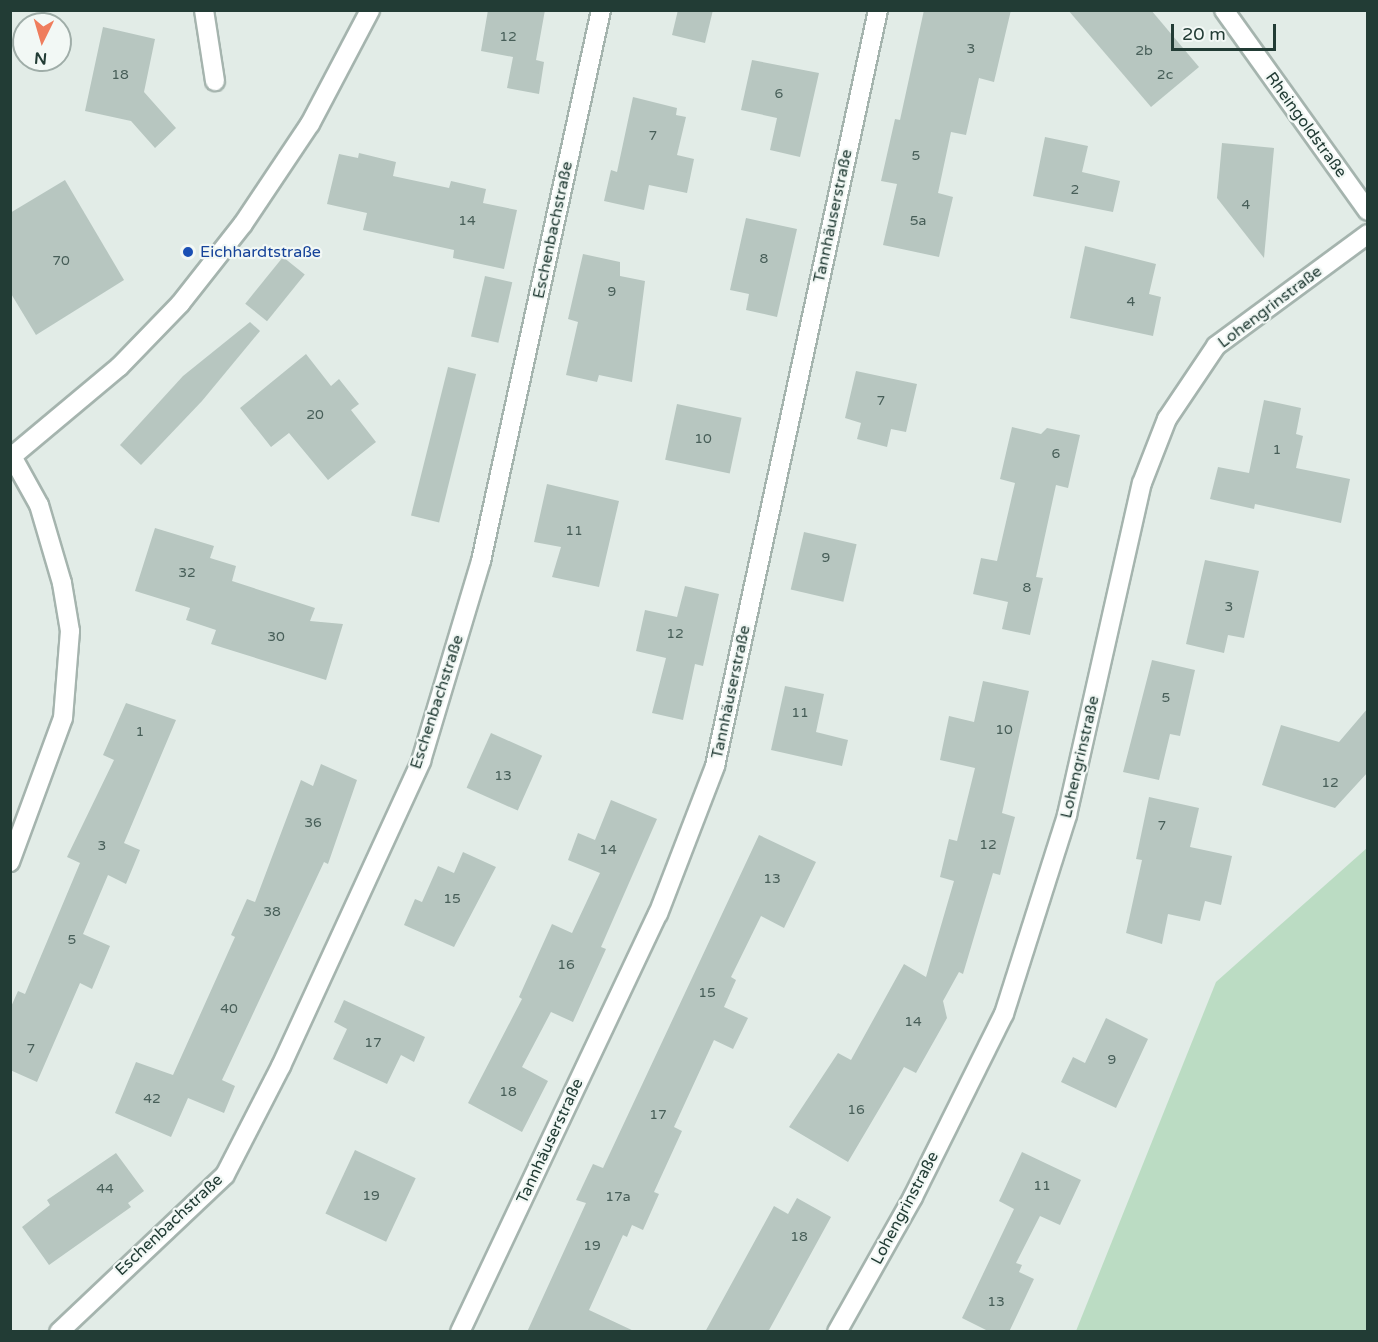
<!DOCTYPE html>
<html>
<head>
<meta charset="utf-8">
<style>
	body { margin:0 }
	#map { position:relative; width:1378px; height:1342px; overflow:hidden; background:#e2ece7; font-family:"Varela Round",sans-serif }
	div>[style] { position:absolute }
	.green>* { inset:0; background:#bbdcc3 }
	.building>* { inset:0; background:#b7c6c0; transform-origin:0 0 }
	.roads { filter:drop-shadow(2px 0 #a5b4ae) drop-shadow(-2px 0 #a5b4ae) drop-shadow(0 2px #a5b4ae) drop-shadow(0 -2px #a5b4ae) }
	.street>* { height:18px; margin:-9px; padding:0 9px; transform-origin:9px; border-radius:9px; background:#fff }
	.dots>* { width:16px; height:16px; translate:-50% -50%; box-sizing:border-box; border:3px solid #f2f8f5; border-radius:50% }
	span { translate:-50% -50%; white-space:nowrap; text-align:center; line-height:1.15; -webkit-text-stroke:4.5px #f2f8f5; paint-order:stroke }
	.number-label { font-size:14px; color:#475e58 }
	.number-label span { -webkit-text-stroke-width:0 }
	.street-label { font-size:16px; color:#223c35 }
	.transit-label { font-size:16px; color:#164399 }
	.left { translate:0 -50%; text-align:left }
	.frame { position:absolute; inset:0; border:12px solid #223c35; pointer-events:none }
	.north { position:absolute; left:12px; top:12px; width:60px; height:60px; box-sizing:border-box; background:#f2f8f5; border:2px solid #9fada8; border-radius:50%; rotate:185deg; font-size:16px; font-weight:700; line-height:24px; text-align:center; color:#223c35 }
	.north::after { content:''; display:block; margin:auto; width:21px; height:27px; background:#ef7d5d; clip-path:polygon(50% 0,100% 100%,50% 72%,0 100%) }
	.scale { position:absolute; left:1171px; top:24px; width:105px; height:27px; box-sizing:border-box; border:3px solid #223c35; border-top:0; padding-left:8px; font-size:18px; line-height:21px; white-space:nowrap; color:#223c35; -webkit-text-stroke:4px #f2f8f5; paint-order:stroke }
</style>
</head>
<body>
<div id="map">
	<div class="green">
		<div style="clip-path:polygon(1367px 848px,1367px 1331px,1076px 1331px,1216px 982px)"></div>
	</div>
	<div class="building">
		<div style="clip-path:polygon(488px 10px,545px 10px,536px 60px,544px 62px,539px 94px,507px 88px,513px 57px,481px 51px)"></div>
		<div style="clip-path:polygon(678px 10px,713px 10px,705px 43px,672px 35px)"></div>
		<div style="clip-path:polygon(924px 10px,1011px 10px,994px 82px,979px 78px,966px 135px,951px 132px,938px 193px,953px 197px,939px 257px,883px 245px,897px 184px,881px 181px,895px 119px,900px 120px)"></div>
		<div style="clip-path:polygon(1068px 10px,1151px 10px,1199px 67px,1151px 107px)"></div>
		<div style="clip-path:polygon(103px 27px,155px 39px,144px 92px,176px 128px,155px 148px,131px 121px,85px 111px)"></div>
		<div style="clip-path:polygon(752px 60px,819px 73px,800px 157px,770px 150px,777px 118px,741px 110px)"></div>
		<div style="clip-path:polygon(633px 97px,677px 108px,676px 115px,686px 117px,677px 155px,694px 159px,687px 193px,649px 185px,644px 210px,604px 201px,611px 170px,617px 172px)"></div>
		<div style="clip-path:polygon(1045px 137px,1088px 146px,1082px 172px,1120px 181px,1113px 212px,1033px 196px)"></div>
		<div style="clip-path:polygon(1222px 143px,1274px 148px,1264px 258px,1217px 198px)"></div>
		<div style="clip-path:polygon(359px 153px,396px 162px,393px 176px,449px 188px,451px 181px,486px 189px,483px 203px,517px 210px,504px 269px,453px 258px,454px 250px,363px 230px,367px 213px,327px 204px,339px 154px,358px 158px)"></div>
		<div style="clip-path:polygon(65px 180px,124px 280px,36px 335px,10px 292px,10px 213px)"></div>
		<div style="clip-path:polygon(746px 218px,797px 229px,777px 317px,746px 310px,749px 294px,730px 290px)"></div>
		<div style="clip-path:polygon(1085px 246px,1156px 264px,1149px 294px,1161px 297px,1153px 336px,1070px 318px)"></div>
		<div style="clip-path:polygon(583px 254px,620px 262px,620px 276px,645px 281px,632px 382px,599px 375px,597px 382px,566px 375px,578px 322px,568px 319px)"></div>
		<div style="left:283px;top:257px;width:28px;height:60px;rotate:39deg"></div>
		<div style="left:485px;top:276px;width:28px;height:62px;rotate:13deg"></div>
		<div style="clip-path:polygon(250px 322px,260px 331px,202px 401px,141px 465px,120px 445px,183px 376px)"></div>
		<div style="clip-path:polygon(306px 354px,331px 386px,339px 379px,359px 404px,351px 410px,376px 442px,328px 480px,289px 433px,271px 447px,240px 408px)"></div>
		<div style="left:448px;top:367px;width:29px;height:153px;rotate:14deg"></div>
		<div style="clip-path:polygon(856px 371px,917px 384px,906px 432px,891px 429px,887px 447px,857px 439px,861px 423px,845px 418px)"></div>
		<div style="clip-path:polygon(1264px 400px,1301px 408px,1296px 434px,1303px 436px,1296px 468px,1350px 479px,1341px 523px,1255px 504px,1254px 509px,1210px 499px,1218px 467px,1249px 473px)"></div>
		<div style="left:677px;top:404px;width:66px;height:57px;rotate:12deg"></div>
		<div style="clip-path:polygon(1012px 427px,1041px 434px,1047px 428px,1080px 435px,1068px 488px,1056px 485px,1036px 577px,1043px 578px,1030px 635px,1002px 629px,1008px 602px,973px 594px,981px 558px,997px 561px,1015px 483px,1000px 479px)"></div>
		<div style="clip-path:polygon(547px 484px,619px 501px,599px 587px,552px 577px,561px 547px,534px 542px)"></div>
		<div style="clip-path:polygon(155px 528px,214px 546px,210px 558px,236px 566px,232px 581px,315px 608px,310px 621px,343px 624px,326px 680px,211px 644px,216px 630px,186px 620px,190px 608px,135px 591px)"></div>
		<div style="left:804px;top:532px;width:54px;height:59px;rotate:13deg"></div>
		<div style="clip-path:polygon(1205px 560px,1259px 571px,1244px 638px,1228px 635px,1224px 653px,1186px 644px)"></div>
		<div style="clip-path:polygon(685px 586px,719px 594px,703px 666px,695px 664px,683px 720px,652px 713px,666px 658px,636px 651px,645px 610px,677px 617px)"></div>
		<div style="clip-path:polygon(1152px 660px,1195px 670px,1180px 736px,1170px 734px,1159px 780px,1123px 772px)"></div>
		<div style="clip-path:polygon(983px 681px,1029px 691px,1002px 813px,1015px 817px,1000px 875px,993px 873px,963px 974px,959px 972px,943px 1001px,947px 1018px,916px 1073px,904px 1067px,848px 1162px,789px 1127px,838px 1053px,851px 1060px,904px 964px,926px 977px,954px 881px,940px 877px,949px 839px,957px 841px,975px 768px,940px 760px,949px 716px,974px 722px)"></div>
		<div style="clip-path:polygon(785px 686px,824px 694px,816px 732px,848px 740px,842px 766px,771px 750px)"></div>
		<div style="clip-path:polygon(126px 703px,176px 720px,124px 843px,140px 850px,126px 884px,108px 875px,83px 934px,110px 946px,92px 989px,80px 983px,37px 1082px,10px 1070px,10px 1009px,18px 991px,25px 994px,80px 863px,67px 857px,114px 760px,103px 755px)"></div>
		<div style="clip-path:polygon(1368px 708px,1368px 772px,1335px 808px,1262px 785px,1281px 725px,1339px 742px)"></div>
		<div style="left:491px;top:733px;width:56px;height:60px;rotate:24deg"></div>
		<div style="clip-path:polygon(321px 764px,357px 780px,328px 864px,324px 862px,222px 1080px,235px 1086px,224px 1113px,188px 1098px,171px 1137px,115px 1113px,136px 1062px,173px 1075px,235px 937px,231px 935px,247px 899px,255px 902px,301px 780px,313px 786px)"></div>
		<div style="clip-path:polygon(1149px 797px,1199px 808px,1190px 847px,1232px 856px,1221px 905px,1205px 901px,1200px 921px,1168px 914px,1162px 944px,1126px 933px,1142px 860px,1136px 859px)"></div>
		<div style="clip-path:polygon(611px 800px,657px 819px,601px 947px,606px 949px,573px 1022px,551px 1012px,522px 1067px,548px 1081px,522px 1132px,468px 1103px,522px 999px,519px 997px,552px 924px,572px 933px,600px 873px,568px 860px,578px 833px,595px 840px)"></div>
		<div style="clip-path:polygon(759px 835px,816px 862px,784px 928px,761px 916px,731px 977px,736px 980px,724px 1007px,748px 1018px,733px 1049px,714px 1040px,674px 1127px,682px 1131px,654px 1192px,659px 1194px,643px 1230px,632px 1225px,627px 1237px,623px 1235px,589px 1310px,636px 1332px,527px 1332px,586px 1203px,576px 1200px,593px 1164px,603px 1168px)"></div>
		<div style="clip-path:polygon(463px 852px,496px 867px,454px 947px,404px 925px,415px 899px,422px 902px,438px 866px,454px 873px)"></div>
		<div style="clip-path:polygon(344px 1000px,425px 1037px,414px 1062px,401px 1055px,387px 1084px,333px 1059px,347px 1029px,334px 1022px)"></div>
		<div style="clip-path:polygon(1106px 1018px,1148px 1039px,1116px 1108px,1061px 1082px,1073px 1057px,1085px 1063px)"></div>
		<div style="left:355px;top:1150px;width:67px;height:70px;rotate:25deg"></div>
		<div style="clip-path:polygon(1022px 1152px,1081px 1180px,1060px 1225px,1040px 1216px,1016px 1263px,1022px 1265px,1019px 1272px,1034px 1279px,1009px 1332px,990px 1332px,962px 1318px,1014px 1209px,999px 1201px)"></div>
		<div style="clip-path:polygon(116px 1153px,144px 1191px,128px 1203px,131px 1207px,49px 1265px,22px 1227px,50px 1205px,47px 1200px)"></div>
		<div style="clip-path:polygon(797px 1198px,831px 1217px,768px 1332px,705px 1332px,774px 1206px,788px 1214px)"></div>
	</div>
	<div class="roads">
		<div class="street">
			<div style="left:204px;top:10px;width:72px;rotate:81.2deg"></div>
			<div style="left:1224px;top:10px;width:247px;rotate:54.4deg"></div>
			<div style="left:10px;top:458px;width:142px;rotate:-39.9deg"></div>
			<div style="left:119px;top:367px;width:88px;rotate:-45.9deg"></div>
			<div style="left:180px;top:304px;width:102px;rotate:-51.8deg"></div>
			<div style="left:243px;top:224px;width:120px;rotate:-56.2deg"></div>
			<div style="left:310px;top:124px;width:129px;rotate:-62.2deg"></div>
			<div style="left:10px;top:862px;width:153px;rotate:-69.8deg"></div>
			<div style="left:63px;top:718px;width:87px;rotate:-85.4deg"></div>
			<div style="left:70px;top:631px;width:49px;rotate:-99.5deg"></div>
			<div style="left:62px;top:583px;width:81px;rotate:-106.4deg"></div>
			<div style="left:39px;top:505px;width:54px;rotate:-119deg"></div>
			<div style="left:59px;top:1332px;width:228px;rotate:-43.4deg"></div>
			<div style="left:225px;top:1175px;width:123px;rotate:-62.8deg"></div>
			<div style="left:281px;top:1066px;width:336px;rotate:-65.3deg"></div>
			<div style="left:421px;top:761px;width:209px;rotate:-73.3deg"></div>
			<div style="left:481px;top:561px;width:564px;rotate:-77.71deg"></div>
			<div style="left:460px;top:1332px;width:463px;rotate:-64.7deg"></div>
			<div style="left:658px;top:914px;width:159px;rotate:-68.9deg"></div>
			<div style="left:715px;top:766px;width:773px;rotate:-77.83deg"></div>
			<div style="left:837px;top:1332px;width:155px;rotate:-60.6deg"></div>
			<div style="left:913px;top:1197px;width:204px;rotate:-63.6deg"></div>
			<div style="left:1004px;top:1014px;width:209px;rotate:-72.4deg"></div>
			<div style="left:1067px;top:815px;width:340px;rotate:-77.3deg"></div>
			<div style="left:1142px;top:483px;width:69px;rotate:-68.7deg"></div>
			<div style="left:1167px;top:419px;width:88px;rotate:-56.1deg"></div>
			<div style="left:1216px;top:346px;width:189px;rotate:-36.4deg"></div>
		</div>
	</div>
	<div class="dots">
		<div style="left:188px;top:252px;background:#1a4fb4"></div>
	</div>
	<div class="number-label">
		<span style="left:508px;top:37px">12</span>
		<span style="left:971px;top:49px">3</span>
		<span style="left:1144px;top:51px">2b</span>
		<span style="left:120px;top:75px">18</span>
		<span style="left:1165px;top:75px">2c</span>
		<span style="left:779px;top:94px">6</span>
		<span style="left:653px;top:136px">7</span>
		<span style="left:916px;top:156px">5</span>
		<span style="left:1075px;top:190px">2</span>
		<span style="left:1246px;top:205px">4</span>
		<span style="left:467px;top:221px">14</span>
		<span style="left:918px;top:221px">5a</span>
		<span style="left:764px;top:259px">8</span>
		<span style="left:61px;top:261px">70</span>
		<span style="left:612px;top:292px">9</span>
		<span style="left:1131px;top:302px">4</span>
		<span style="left:881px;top:401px">7</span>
		<span style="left:315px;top:415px">20</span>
		<span style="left:703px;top:439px">10</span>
		<span style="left:1277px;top:450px">1</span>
		<span style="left:1056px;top:454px">6</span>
		<span style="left:574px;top:531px">11</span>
		<span style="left:826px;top:558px">9</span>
		<span style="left:187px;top:573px">32</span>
		<span style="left:1027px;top:588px">8</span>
		<span style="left:1229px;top:607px">3</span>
		<span style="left:675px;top:634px">12</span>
		<span style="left:276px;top:637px">30</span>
		<span style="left:1166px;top:698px">5</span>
		<span style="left:800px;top:713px">11</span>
		<span style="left:1004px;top:730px">10</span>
		<span style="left:140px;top:732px">1</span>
		<span style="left:503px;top:776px">13</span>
		<span style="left:1330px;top:783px">12</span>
		<span style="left:313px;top:823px">36</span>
		<span style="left:1162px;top:826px">7</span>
		<span style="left:988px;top:845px">12</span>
		<span style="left:102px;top:846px">3</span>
		<span style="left:608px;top:850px">14</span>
		<span style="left:772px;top:879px">13</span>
		<span style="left:452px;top:899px">15</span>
		<span style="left:272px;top:912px">38</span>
		<span style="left:72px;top:940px">5</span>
		<span style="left:566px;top:965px">16</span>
		<span style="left:707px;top:993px">15</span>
		<span style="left:229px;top:1009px">40</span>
		<span style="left:913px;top:1022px">14</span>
		<span style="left:373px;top:1043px">17</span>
		<span style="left:31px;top:1049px">7</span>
		<span style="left:1112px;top:1060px">9</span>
		<span style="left:508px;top:1092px">18</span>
		<span style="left:152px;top:1099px">42</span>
		<span style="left:856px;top:1110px">16</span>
		<span style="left:658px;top:1115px">17</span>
		<span style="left:1042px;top:1186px">11</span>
		<span style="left:105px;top:1189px">44</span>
		<span style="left:371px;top:1196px">19</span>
		<span style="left:618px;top:1197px">17a</span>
		<span style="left:799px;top:1237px">18</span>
		<span style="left:592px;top:1246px">19</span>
		<span style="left:996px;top:1302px">13</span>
	</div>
	<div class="street-label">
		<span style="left:1306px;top:125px;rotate:54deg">Rheingoldstraße</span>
		<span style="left:833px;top:216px;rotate:-78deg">Tannhäuserstraße</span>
		<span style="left:553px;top:230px;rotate:-78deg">Eschenbachstraße</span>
		<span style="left:1270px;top:307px;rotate:-37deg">Lohengrinstraße</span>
		<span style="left:731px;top:692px;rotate:-78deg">Tannhäuserstraße</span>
		<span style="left:437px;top:702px;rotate:-72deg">Eschenbachstraße</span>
		<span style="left:1080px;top:757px;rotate:-77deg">Lohengrinstraße</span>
		<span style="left:550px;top:1141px;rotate:-65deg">Tannhäuserstraße</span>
		<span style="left:905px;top:1208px;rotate:-62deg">Lohengrinstraße</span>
		<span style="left:169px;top:1225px;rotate:-43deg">Eschenbachstraße</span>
	</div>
	<div class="transit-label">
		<span class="left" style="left:200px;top:252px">Eichhardtstraße</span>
	</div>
	<div class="frame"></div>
	<div class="north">N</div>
	<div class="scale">20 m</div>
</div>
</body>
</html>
